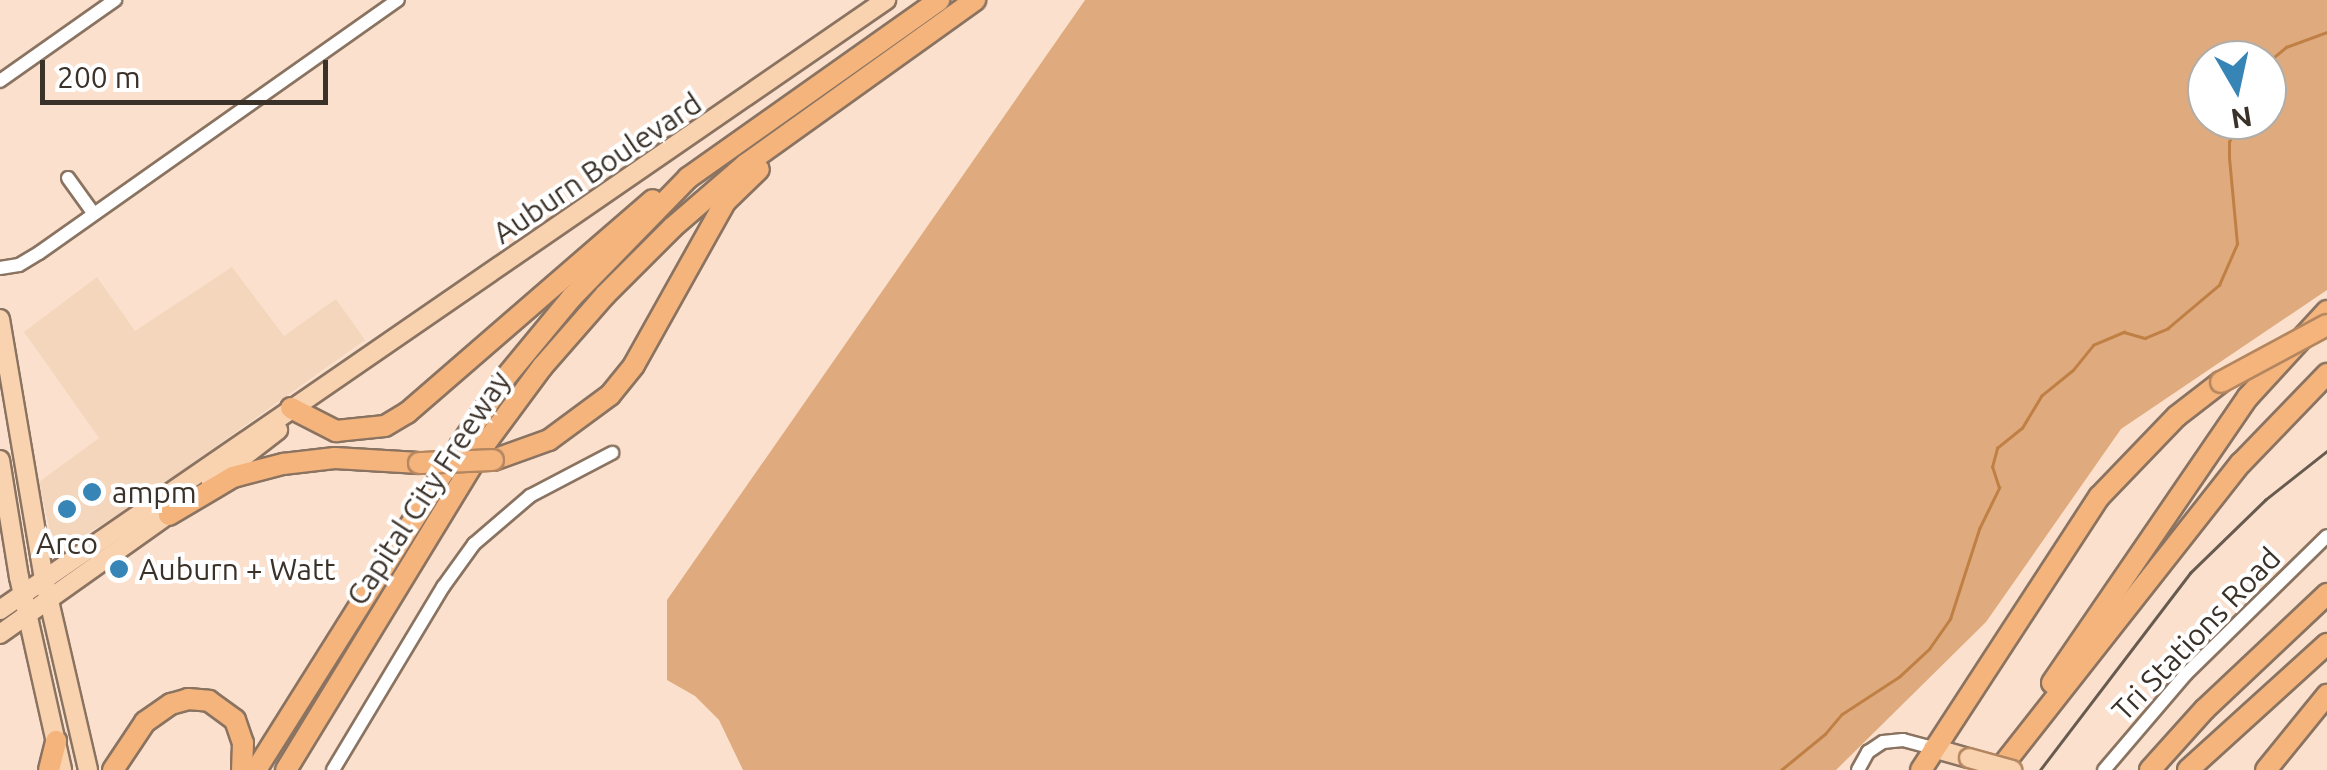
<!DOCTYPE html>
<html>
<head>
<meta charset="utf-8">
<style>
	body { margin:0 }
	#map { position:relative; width:2327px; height:770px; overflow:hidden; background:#fbe1cd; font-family:Ubuntu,sans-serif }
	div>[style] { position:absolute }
	.built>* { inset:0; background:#f4d6bc }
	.green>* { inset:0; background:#dfab7e }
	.stream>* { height:2.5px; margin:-1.25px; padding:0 1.25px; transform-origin:1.25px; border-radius:1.25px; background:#c08045 }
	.roads { filter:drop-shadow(2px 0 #8a7361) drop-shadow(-2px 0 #8a7361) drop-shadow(0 2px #8a7361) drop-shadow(0 -2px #8a7361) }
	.minor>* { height:12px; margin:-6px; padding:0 6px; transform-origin:6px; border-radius:6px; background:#fff }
	.major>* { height:18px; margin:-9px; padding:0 9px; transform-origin:9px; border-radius:9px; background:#f9d2b0 }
	.highway>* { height:20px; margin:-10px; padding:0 10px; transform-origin:10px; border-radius:10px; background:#f5b47c }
	.tram>* { height:2.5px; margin:-1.25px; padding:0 1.25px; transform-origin:1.25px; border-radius:1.25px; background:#675a4f }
	.bridges { filter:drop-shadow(2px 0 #b4865f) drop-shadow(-2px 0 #b4865f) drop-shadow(0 2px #b4865f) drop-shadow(0 -2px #b4865f) }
	.major-bridge>* { height:18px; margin:-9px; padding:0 9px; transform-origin:9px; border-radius:9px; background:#f9d2b0 }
	.highway-bridge>* { height:20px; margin:-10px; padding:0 10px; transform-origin:10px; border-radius:10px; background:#f5b47c }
	.dots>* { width:28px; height:28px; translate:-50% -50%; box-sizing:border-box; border:5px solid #fff; border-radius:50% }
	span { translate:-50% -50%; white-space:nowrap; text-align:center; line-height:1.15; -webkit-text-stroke:8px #fff; paint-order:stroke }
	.street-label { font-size:30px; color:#3a3129 }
	.poi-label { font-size:30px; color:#3a3129 }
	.left { translate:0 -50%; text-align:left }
	.north { position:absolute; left:2187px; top:40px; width:100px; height:100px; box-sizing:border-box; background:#fff; border:2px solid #b0ada9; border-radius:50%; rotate:171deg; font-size:28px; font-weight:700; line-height:40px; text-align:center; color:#3a3129 }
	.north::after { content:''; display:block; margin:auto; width:35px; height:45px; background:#3784b6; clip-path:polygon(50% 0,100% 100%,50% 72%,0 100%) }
	.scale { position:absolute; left:40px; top:60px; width:288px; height:45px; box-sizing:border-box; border:5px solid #3a3129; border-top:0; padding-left:12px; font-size:30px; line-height:35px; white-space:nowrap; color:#3a3129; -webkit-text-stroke:8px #fff; paint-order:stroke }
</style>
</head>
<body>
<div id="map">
	<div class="built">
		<div style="clip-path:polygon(232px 267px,284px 336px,336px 299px,365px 340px,142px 499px,65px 548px,53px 545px,39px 482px,99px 438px,24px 332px,97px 277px,135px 331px)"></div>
	</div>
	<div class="green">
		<div style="clip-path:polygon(evenodd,1085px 0,2327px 0,2327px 290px,2121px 429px,1986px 622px,1836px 770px,743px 770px,719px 720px,695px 696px,667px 680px,667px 600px,1085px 0,2207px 60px,2267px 60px,2267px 120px,2207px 120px,2207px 60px)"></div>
	</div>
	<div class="stream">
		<div style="left:2267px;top:63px;width:25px;rotate:-40deg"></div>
		<div style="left:2286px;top:47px;width:44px;rotate:-20.1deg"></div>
		<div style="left:1781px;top:770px;width:57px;rotate:-39.3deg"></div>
		<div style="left:1825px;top:734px;width:26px;rotate:-50deg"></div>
		<div style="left:1842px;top:714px;width:69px;rotate:-33.2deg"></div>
		<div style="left:1900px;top:676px;width:40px;rotate:-43deg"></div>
		<div style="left:1929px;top:649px;width:37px;rotate:-55deg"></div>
		<div style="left:1950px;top:619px;width:95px;rotate:-72.1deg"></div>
		<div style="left:1979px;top:529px;width:46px;rotate:-64deg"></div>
		<div style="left:1999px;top:488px;width:22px;rotate:-108deg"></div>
		<div style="left:1992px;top:467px;width:20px;rotate:-75deg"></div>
		<div style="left:1997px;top:448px;width:32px;rotate:-39deg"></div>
		<div style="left:2022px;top:428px;width:37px;rotate:-59deg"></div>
		<div style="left:2041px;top:396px;width:41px;rotate:-39.1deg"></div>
		<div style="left:2073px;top:370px;width:32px;rotate:-51deg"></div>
		<div style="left:2093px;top:345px;width:34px;rotate:-23deg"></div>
		<div style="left:2124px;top:332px;width:22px;rotate:16deg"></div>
		<div style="left:2145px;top:338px;width:25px;rotate:-23deg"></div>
		<div style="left:2168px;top:328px;width:67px;rotate:-40.1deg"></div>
		<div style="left:2219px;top:285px;width:45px;rotate:-66.3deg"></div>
		<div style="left:2237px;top:244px;width:86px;rotate:-95.3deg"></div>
		<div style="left:2229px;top:158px;width:16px;rotate:-90deg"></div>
		<div style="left:2229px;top:142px;width:24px;rotate:-66deg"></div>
	</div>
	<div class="roads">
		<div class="minor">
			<div style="left:0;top:81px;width:141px;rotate:-35.2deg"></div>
			<div style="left:68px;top:178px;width:44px;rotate:54.2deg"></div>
			<div style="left:0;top:268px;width:19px;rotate:-9deg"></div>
			<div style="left:19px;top:265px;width:23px;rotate:-31deg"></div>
			<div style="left:39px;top:253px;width:439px;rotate:-35.2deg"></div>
			<div style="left:333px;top:770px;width:214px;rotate:-59deg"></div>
			<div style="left:443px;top:587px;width:53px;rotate:-54.2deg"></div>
			<div style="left:474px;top:544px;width:74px;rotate:-40.6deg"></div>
			<div style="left:530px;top:496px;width:93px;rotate:-27.7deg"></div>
			<div style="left:1858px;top:770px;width:21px;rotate:-61deg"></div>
			<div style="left:1868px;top:752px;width:18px;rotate:-34deg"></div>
			<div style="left:1883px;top:742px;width:20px;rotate:-6deg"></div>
			<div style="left:1903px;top:740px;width:31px;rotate:15deg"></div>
			<div style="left:2104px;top:770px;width:126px;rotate:-49.5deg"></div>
			<div style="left:2186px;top:674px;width:197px;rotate:-44.4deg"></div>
		</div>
		<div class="major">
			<div style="left:0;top:319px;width:264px;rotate:80.4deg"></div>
			<div style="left:44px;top:579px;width:196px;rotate:77deg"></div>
			<div style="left:0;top:460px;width:119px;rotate:80.8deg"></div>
			<div style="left:19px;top:577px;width:198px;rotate:77.4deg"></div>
			<div style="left:211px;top:482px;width:85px;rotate:-37.8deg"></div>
			<div style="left:0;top:610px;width:1076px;rotate:-34.55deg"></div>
			<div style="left:0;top:634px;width:219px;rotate:-35.4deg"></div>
			<div style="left:1933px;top:748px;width:37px;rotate:16deg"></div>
		</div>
		<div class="highway">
			<div style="left:291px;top:408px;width:51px;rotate:27.1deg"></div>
			<div style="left:336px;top:431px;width:49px;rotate:-5.8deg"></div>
			<div style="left:385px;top:426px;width:26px;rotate:-31deg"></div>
			<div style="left:407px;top:413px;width:325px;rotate:-40.9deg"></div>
			<div style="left:493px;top:460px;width:59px;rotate:-19.7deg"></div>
			<div style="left:549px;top:440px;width:76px;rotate:-36.4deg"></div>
			<div style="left:610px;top:395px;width:38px;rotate:-51deg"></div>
			<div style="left:634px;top:365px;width:187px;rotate:-60.8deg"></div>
			<div style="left:725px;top:202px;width:47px;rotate:-44.1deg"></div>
			<div style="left:169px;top:515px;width:74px;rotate:-30.7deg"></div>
			<div style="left:233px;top:477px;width:52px;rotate:-14.6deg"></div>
			<div style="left:283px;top:464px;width:52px;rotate:-6.6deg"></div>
			<div style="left:335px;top:458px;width:84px;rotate:3.4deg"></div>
			<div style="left:2052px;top:683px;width:347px;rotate:-55.6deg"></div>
			<div style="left:2248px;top:397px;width:117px;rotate:-47.4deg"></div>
			<div style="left:49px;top:770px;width:30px;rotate:-76deg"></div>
			<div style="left:113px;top:770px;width:58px;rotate:-56.3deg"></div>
			<div style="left:145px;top:722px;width:32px;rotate:-35deg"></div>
			<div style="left:171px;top:704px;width:18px;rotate:-16deg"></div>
			<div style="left:188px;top:699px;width:21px;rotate:5deg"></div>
			<div style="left:209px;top:701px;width:32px;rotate:36deg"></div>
			<div style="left:235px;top:720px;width:24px;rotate:71deg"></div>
			<div style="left:243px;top:743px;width:27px;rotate:92deg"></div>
			<div style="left:256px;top:770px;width:383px;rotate:-57.8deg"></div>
			<div style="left:460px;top:446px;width:82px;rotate:-56.5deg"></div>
			<div style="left:505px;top:378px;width:105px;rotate:-50.4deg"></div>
			<div style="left:572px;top:297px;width:166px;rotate:-45.7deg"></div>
			<div style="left:688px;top:178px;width:308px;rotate:-35.3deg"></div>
			<div style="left:286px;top:770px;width:382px;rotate:-58.6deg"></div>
			<div style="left:485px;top:444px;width:96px;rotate:-53.5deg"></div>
			<div style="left:542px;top:367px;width:96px;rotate:-48.8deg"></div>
			<div style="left:605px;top:295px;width:96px;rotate:-45deg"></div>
			<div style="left:673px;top:227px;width:96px;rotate:-40.8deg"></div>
			<div style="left:746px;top:164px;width:282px;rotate:-35.6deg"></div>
			<div style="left:1921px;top:770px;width:326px;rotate:-56.9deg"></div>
			<div style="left:2099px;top:497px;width:112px;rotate:-46.1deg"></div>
			<div style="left:2177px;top:416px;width:56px;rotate:-37.7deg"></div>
			<div style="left:1999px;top:770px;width:391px;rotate:-51.8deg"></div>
			<div style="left:2241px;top:463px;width:124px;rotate:-46deg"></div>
			<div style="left:2150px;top:770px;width:82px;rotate:-48deg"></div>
			<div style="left:2205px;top:709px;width:168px;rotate:-43.3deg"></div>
			<div style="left:2188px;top:770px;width:188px;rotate:-42.2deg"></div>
			<div style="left:2266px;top:770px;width:97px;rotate:-50.9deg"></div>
		</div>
	</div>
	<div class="tram">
		<div style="left:2040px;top:770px;width:248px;rotate:-52.7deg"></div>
		<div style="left:2190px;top:573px;width:105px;rotate:-44.2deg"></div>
		<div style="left:2265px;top:500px;width:79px;rotate:-38.3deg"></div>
	</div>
	<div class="bridges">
		<div class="major-bridge">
			<div style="left:1969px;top:758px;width:45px;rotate:15.6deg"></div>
		</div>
		<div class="highway-bridge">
			<div style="left:2221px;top:382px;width:120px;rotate:-28.3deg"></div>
			<div style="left:419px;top:463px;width:74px;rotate:-2.3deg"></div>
		</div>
	</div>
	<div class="dots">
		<div style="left:92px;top:492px;background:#3784b6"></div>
		<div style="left:67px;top:509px;background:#3784b6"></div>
		<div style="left:119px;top:569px;background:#3784b6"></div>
	</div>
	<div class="street-label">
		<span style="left:597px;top:168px;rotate:-34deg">Auburn Boulevard</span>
		<span style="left:428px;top:488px;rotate:-57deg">Capital City Freeway</span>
		<span style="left:2196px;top:634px;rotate:-46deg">Tri Stations Road</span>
	</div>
	<div class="poi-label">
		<span class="left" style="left:112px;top:492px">ampm</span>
		<span style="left:67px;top:543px">Arco</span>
		<span class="left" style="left:139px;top:569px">Auburn + Watt</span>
	</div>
	<div class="north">N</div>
	<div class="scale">200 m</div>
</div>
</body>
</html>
